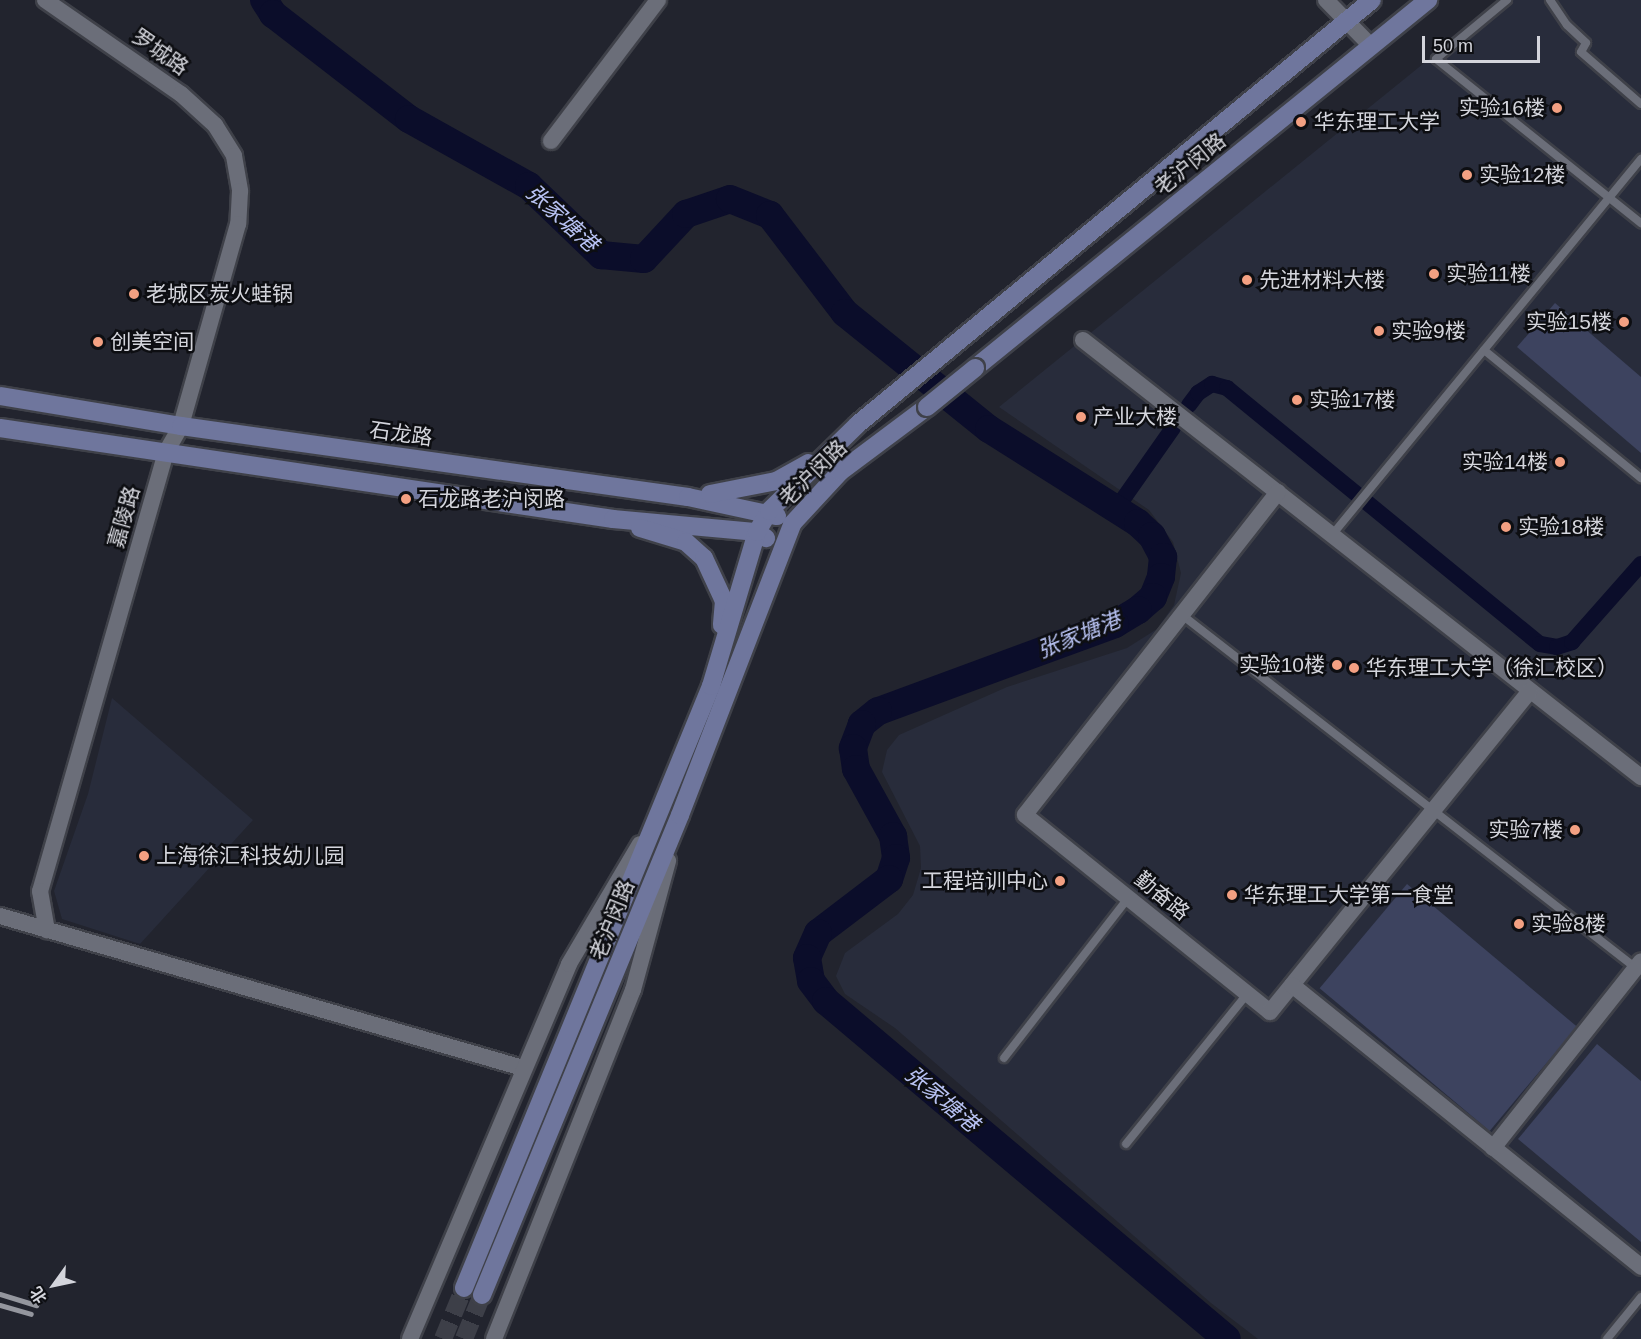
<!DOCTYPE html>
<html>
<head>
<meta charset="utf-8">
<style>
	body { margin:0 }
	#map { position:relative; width:1641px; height:1339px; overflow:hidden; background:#22242e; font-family:Helvetica,"Noto Sans SC",sans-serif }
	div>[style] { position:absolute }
	.built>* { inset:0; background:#282c3b }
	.green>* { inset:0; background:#3d435f; transform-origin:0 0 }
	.canal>* { height:16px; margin:-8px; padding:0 8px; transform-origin:8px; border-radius:8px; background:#0b0d2a }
	.river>* { height:28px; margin:-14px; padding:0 14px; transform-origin:14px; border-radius:14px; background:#0b0d2a }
	.secondary-tunnel>* { height:18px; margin-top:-9px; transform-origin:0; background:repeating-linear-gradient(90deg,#3d3f48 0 18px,transparent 0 27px) }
	.roads { filter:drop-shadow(2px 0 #3f4149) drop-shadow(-2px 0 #3f4149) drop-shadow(0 2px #3f4149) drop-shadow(0 -2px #3f4149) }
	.lane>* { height:8px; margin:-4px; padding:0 4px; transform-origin:4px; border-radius:4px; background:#6b6e79 }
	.street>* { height:16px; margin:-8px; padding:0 8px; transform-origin:8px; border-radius:8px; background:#6b6e79 }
	.secondary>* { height:18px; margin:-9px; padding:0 9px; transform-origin:9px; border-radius:9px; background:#6f769d }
	.rail>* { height:4.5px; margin:-2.25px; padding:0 2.25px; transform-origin:2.25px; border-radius:2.25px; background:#94969e }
	.bridges { filter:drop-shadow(2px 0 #3f4149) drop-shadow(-2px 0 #3f4149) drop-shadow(0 2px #3f4149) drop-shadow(0 -2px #3f4149) }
	.secondary-bridge>* { height:18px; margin:-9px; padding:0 9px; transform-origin:9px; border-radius:9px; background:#6f769d }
	.dots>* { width:16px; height:16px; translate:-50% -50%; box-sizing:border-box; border:3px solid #0d0e12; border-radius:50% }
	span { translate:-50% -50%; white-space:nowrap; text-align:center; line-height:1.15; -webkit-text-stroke:5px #0d0e12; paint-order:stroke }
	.street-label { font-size:21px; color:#d4d5dc }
	.poi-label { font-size:21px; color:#d4d5dc }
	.right { translate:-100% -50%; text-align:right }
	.left { translate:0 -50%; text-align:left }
	.water-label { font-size:22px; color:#b9c3f4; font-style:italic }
	.north { position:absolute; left:24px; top:1255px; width:60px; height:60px; -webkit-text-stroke:4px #0d0e12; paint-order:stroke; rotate:237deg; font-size:16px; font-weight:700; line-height:24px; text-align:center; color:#d4d5dc }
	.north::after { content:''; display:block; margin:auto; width:21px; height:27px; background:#d4d5dc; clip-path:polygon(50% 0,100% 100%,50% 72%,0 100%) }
	.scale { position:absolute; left:1422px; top:36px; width:118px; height:27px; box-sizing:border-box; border:3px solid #d4d5dc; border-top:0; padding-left:8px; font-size:18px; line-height:21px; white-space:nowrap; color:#d4d5dc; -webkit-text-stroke:4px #0d0e12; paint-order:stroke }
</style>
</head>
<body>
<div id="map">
	<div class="built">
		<div style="clip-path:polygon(1502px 0,1641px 0,1641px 1339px,1258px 1339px,1211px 1303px,895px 1028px,845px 994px,836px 976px,845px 953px,898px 914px,913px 895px,921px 868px,920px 846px,882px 772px,887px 750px,899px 735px,1007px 687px,1127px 648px,1157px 629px,1174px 605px,1181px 573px,1173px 542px,1149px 510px,999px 407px)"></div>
		<div style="clip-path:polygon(112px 698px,253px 820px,140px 944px,62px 919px,54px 891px,88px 794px)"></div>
	</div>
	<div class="green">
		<div style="clip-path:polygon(1555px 303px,1641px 377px,1641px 453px,1517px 347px)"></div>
		<div style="left:1407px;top:884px;width:222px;height:136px;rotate:40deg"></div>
		<div style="clip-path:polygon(1597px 1044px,1641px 1081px,1641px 1242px,1518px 1139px)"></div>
	</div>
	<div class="canal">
		<div style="left:1189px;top:405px;width:15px;rotate:-53deg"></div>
		<div style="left:1198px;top:393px;width:17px;rotate:-33deg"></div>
		<div style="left:1212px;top:384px;width:16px;rotate:15deg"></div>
		<div style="left:1227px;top:388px;width:404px;rotate:39.3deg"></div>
		<div style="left:1540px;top:644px;width:17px;rotate:10deg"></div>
		<div style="left:1557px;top:647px;width:16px;rotate:-18deg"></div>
		<div style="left:1572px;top:642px;width:104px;rotate:-48.5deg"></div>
		<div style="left:1116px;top:509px;width:99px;rotate:-54.9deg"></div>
	</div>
	<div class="river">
		<div style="left:264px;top:0;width:17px;rotate:57deg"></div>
		<div style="left:273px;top:14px;width:172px;rotate:37.7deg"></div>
		<div style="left:409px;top:119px;width:137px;rotate:29.2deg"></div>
		<div style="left:529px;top:186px;width:100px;rotate:43.8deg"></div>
		<div style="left:601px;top:255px;width:43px;rotate:5.3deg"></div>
		<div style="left:644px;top:259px;width:62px;rotate:-47deg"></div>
		<div style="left:686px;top:214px;width:46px;rotate:-18.8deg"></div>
		<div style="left:730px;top:199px;width:43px;rotate:21.8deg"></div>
		<div style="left:770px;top:215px;width:123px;rotate:52.6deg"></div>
		<div style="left:845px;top:313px;width:185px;rotate:38.9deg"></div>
		<div style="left:989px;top:429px;width:176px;rotate:32.2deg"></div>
		<div style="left:1138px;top:523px;width:19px;rotate:43deg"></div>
		<div style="left:1152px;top:536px;width:24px;rotate:62deg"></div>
		<div style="left:1163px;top:557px;width:20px;rotate:96deg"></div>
		<div style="left:1161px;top:577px;width:22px;rotate:112deg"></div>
		<div style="left:1153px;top:597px;width:20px;rotate:139deg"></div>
		<div style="left:1138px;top:610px;width:27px;rotate:149deg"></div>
		<div style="left:1115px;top:624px;width:252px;rotate:159.8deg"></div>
		<div style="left:878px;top:711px;width:21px;rotate:141deg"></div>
		<div style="left:862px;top:724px;width:26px;rotate:111deg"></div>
		<div style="left:853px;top:748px;width:21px;rotate:82deg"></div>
		<div style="left:856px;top:769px;width:77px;rotate:61.1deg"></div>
		<div style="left:893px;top:836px;width:22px;rotate:82deg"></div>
		<div style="left:896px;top:858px;width:22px;rotate:108deg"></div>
		<div style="left:889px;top:879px;width:89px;rotate:142.7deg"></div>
		<div style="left:818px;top:933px;width:27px;rotate:114deg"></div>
		<div style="left:807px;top:958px;width:23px;rotate:80deg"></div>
		<div style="left:811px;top:981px;width:25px;rotate:53deg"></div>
		<div style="left:826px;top:1001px;width:524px;rotate:40.13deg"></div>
	</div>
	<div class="secondary-tunnel">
		<div style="left:443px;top:1339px;width:55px;rotate:-67.6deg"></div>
		<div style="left:464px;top:1339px;width:48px;rotate:-67.8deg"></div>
	</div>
	<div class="roads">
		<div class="lane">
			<div style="left:1507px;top:0;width:92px;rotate:140.3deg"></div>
			<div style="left:1436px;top:59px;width:263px;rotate:38.7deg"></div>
			<div style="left:1550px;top:0;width:30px;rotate:56deg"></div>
			<div style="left:1567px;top:25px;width:26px;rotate:43deg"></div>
			<div style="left:1586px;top:43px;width:10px;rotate:119deg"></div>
			<div style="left:1581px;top:52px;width:79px;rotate:40.9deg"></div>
			<div style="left:1484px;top:350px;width:203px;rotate:39.2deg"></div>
			<div style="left:1332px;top:535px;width:487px;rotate:-50.6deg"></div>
			<div style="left:1182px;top:615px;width:575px;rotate:37.87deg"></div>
			<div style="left:1004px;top:1058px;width:202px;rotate:-52.2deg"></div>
			<div style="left:1126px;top:1144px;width:193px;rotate:-51.1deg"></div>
			<div style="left:1607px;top:1339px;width:54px;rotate:-51deg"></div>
		</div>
		<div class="street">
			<div style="left:45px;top:0;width:165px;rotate:34.7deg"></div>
			<div style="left:181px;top:94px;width:46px;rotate:42.4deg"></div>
			<div style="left:215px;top:125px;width:36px;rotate:58deg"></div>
			<div style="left:234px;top:156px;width:36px;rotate:80deg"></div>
			<div style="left:240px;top:191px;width:33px;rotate:93deg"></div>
			<div style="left:238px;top:224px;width:210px;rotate:105.8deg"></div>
			<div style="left:181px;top:426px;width:30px;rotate:120deg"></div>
			<div style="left:166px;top:452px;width:457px;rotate:106deg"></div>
			<div style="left:40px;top:891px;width:40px;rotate:80deg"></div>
			<div style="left:1326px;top:0;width:63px;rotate:45.6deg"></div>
			<div style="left:551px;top:141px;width:177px;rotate:-52.8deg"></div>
			<div style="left:1083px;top:340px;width:709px;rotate:38.07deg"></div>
			<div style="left:1278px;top:492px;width:410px;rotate:128.1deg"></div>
			<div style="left:1025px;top:815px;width:314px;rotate:38.8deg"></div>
			<div style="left:1270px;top:1012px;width:413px;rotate:-51deg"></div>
			<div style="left:0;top:916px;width:545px;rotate:16.21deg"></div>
			<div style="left:1292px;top:985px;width:449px;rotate:38.9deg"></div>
			<div style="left:1493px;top:1148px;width:238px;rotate:-51.6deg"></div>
			<div style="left:410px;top:1339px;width:407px;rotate:-67deg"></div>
			<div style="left:569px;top:964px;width:139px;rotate:-59.4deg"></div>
			<div style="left:494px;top:1339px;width:376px;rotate:-68.3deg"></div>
			<div style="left:633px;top:990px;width:134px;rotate:-74.8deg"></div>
		</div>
		<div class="secondary">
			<div style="left:975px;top:368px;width:584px;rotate:-39.09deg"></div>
			<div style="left:0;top:396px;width:183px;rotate:9.4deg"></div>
			<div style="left:181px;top:426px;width:512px;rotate:7.97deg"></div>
			<div style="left:688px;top:497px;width:91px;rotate:12.1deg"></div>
			<div style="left:0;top:428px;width:620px;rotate:8.44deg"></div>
			<div style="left:613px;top:519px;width:145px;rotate:5.2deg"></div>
			<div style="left:757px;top:532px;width:11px;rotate:34deg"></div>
			<div style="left:710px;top:494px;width:67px;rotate:-11.1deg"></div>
			<div style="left:776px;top:481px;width:37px;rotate:-29deg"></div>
			<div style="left:640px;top:528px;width:48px;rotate:16.9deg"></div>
			<div style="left:686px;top:542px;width:24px;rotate:42deg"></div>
			<div style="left:704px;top:558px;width:47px;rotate:65.1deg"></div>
			<div style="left:724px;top:601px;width:24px;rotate:95deg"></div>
			<div style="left:464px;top:1288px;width:651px;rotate:-67.69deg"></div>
			<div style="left:711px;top:686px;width:161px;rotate:-73.4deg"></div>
			<div style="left:757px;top:532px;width:24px;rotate:-60deg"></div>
			<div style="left:769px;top:511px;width:124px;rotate:-44.3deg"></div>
			<div style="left:858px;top:424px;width:666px;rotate:-39.52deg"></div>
			<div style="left:482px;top:1295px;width:519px;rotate:-67.58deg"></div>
			<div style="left:680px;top:815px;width:312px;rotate:-68.9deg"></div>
			<div style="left:792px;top:524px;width:71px;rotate:-47.3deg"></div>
			<div style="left:840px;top:472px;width:109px;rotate:-36.8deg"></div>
		</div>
	</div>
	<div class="rail">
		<div style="left:0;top:1294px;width:38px;rotate:17deg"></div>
		<div style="left:0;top:1305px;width:32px;rotate:16deg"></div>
	</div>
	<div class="bridges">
		<div class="secondary-bridge">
			<div style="left:927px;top:407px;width:62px;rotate:-39.1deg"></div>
		</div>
	</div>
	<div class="dots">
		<div style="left:1557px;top:108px;background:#f3a082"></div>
		<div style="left:1301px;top:122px;background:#f3a082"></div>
		<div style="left:1467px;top:175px;background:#f3a082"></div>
		<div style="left:1434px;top:274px;background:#f3a082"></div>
		<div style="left:1247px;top:280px;background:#f3a082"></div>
		<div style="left:134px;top:294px;background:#f3a082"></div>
		<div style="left:1624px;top:322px;background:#f3a082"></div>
		<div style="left:1379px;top:331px;background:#f3a082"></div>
		<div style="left:98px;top:342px;background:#f3a082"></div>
		<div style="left:1297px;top:400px;background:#f3a082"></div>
		<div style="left:1081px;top:417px;background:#f3a082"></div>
		<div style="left:1560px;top:462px;background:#f3a082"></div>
		<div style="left:406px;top:499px;background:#f3a082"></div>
		<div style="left:1506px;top:527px;background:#f3a082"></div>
		<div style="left:1337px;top:665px;background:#f3a082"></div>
		<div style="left:1354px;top:668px;background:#f3a082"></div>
		<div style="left:1575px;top:830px;background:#f3a082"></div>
		<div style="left:144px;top:856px;background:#f3a082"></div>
		<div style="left:1060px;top:881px;background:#f3a082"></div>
		<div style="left:1232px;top:895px;background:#f3a082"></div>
		<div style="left:1519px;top:924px;background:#f3a082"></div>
	</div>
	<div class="street-label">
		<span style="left:160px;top:52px;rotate:35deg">罗城路</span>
		<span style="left:1190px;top:164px;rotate:-39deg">老沪闵路</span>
		<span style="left:401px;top:434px;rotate:8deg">石龙路</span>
		<span style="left:813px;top:473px;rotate:-44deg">老沪闵路</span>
		<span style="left:124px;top:517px;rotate:-74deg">嘉陵路</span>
		<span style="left:1162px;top:896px;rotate:39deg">勤奋路</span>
		<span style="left:612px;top:920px;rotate:-68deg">老沪闵路</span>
	</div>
	<div class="poi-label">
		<span class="right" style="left:1545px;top:108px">实验16楼</span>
		<span class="left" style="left:1314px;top:122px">华东理工大学</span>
		<span class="left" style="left:1479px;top:175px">实验12楼</span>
		<span class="left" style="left:1446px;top:274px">实验11楼</span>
		<span class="left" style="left:1259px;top:280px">先进材料大楼</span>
		<span class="left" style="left:146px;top:294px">老城区炭火蛙锅</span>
		<span class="right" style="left:1612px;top:322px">实验15楼</span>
		<span class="left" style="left:1391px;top:331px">实验9楼</span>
		<span class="left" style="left:110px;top:342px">创美空间</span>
		<span class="left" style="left:1309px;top:400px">实验17楼</span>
		<span class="left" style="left:1093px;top:417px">产业大楼</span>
		<span class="right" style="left:1548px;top:462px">实验14楼</span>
		<span class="left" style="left:418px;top:499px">石龙路老沪闵路</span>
		<span class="left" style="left:1518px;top:527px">实验18楼</span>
		<span class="right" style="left:1325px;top:665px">实验10楼</span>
		<span class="left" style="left:1366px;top:668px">华东理工大学（徐汇校区）</span>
		<span class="right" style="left:1563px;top:830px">实验7楼</span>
		<span class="left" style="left:156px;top:856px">上海徐汇科技幼儿园</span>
		<span class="right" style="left:1048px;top:881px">工程培训中心</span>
		<span class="left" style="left:1244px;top:895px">华东理工大学第一食堂</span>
		<span class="left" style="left:1531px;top:924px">实验8楼</span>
	</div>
	<div class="water-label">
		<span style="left:562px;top:218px;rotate:42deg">张家塘港</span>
		<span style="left:1079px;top:635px;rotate:-22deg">张家塘港</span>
		<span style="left:942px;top:1099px;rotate:40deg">张家塘港</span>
	</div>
	<div class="north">北</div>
	<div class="scale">50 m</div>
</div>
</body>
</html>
